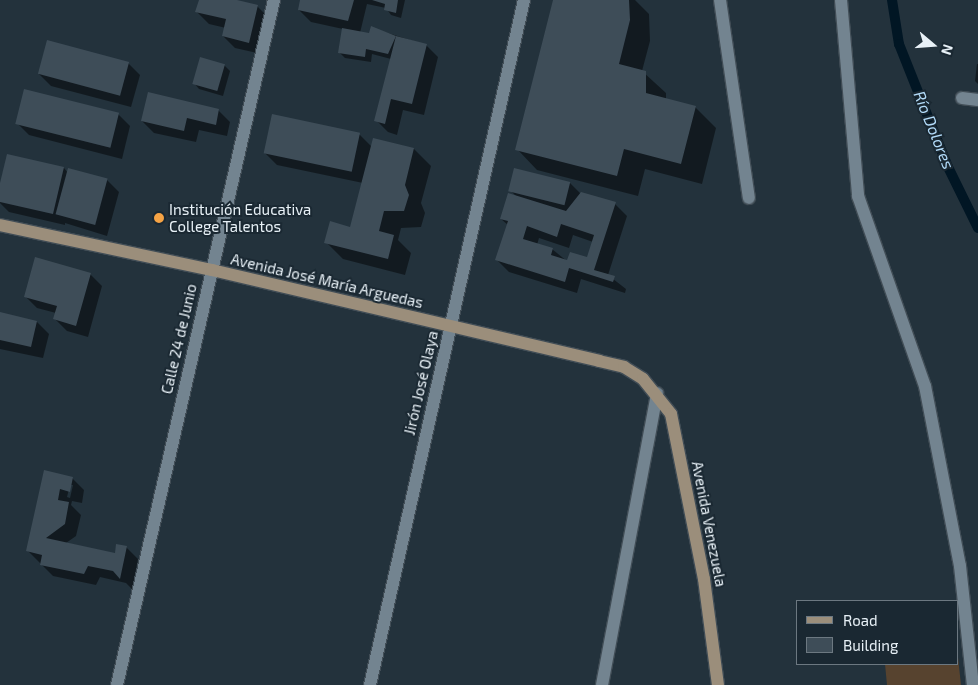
<!DOCTYPE html>
<html>
<head>
<meta charset="utf-8">
<style>
	body { margin:0 }
	#map { position:relative; width:978px; height:685px; overflow:hidden; background:#23323c; font-family:"Exo 2",sans-serif }
	div>[style] { position:absolute }
	.green>* { inset:0; background:#57432f }
	.shadow>* { inset:0; background:#0007 }
	.stream>* { height:10px; margin:-5px; padding:0 5px; transform-origin:5px; border-radius:5px; background:#011624 }
	.building>* { inset:0; background:#3e4d58; transform-origin:0 0 }
	.roads { filter:drop-shadow(1px 0 #414d56) drop-shadow(-1px 0 #414d56) drop-shadow(0 1px #414d56) drop-shadow(0 -1px #414d56) }
	.street>* { height:12px; margin:-6px; padding:0 6px; transform-origin:6px; border-radius:6px; background:#738490 }
	.secondary>* { height:12px; margin:-6px; padding:0 6px; transform-origin:6px; border-radius:6px; background:#9b8e7b }
	.dots>* { width:14px; height:14px; translate:-50% -50%; box-sizing:border-box; border:2px solid #1a2832; border-radius:50% }
	span { translate:-50% -50%; white-space:nowrap; text-align:center; line-height:1.15; -webkit-text-stroke:4px #1a2832; paint-order:stroke }
	.poi-label { font-size:15px; color:#e8f1f7 }
	.left { translate:0 -50%; text-align:left }
	.street-label { font-size:15px; color:#e8f1f7 }
	.water-label { font-size:16px; color:#b2dbf9; font-style:italic }
	.legend { position:absolute; left:796px; top:600px; width:162px; height:65px; box-sizing:border-box; background:#1a2832; border:1px solid #6c7881; margin:0; padding:6px 9px; list-style:none; font-size:15px; color:#e8f1f7 }
	.legend li { display:flex; align-items:center; gap:10px; height:25px }
	.legend b { width:25px; border:1px solid #6c7881 }
	.north { position:absolute; left:908px; top:20px; width:50px; height:50px; -webkit-text-stroke:4px #1a2832; paint-order:stroke; rotate:108deg; font-size:14px; font-weight:700; line-height:20px; text-align:center; color:#e8f1f7 }
	.north::after { content:''; display:block; margin:auto; width:18px; height:22px; background:#e8f1f7; clip-path:polygon(50% 0,100% 100%,50% 72%,0 100%) }
</style>
</head>
<body>
<div id="map">
	<div class="green">
		<div style="clip-path:polygon(957px 648px,961px 685px,887px 685px,885px 664px,957px 664px)"></div>
	</div>
	<div class="shadow">
		<div style="clip-path:polygon(200px 0,232px 0,257px 6px,269px 18px,261px 54px,235px 48px,223px 36px,226px 28px,209px 24px,197px 12px)"></div>
		<div style="clip-path:polygon(301px 0,405px 0,401px 18px,391px 15px,386px 8px,367px 4px,360px 33px,370px 34px,372px 28px,426px 45px,438px 57px,424px 115px,403px 110px,397px 135px,388px 132px,376px 120px,391px 59px,372px 54px,371px 62px,345px 58px,339px 52px,343px 29px,311px 22px,299px 10px)"></div>
		<div style="clip-path:polygon(555px 0,635px 0,649px 14px,650px 41px,642px 71px,666px 93px,666px 100px,695px 107px,716px 128px,702px 184px,645px 169px,638px 196px,537px 170px,517px 149px)"></div>
		<div style="clip-path:polygon(128px 63px,140px 75px,131px 107px,51px 86px,39px 74px)"></div>
		<div style="clip-path:polygon(977px 64px,978px 64px,978px 84px,975px 81px)"></div>
		<div style="clip-path:polygon(224px 65px,230px 71px,223px 96px,199px 89px,194px 83px)"></div>
		<div style="clip-path:polygon(218px 110px,230px 122px,227px 136px,199px 130px,196px 142px,154px 133px,142px 121px)"></div>
		<div style="clip-path:polygon(118px 114px,130px 126px,122px 159px,29px 135px,17px 123px)"></div>
		<div style="clip-path:polygon(273px 116px,360px 135px,372px 147px,414px 149px,431px 166px,421px 203px,425px 213px,421px 227px,401px 228px,398px 240px,411px 253px,405px 275px,343px 259px,326px 242px,351px 228px,363px 183px,277px 165px,265px 153px)"></div>
		<div style="clip-path:polygon(64px 168px,68px 173px,107px 180px,119px 192px,107px 236px,65px 223px,65px 225px,9px 212px,0 203px,0 188px)"></div>
		<div style="clip-path:polygon(evenodd,570px 183px,581px 194px,615px 204px,627px 216px,608px 275px,626px 289px,625px 293px,581px 279px,577px 293px,509px 272px,497px 260px,508px 225px,501px 219px,517px 197px,510px 190px,570px 183px,573px 235px,593px 242px,588px 258px,568px 262px,552px 249px,537px 245px,539px 238px,569px 248px,573px 235px)"></div>
		<div style="clip-path:polygon(90px 274px,102px 286px,88px 337px,67px 331px,55px 319px,56px 313px,37px 308px,25px 296px)"></div>
		<div style="clip-path:polygon(0 313px,37px 322px,49px 334px,43px 358px,0 349px)"></div>
		<div style="clip-path:polygon(evenodd,45px 472px,72px 478px,84px 490px,82px 503px,72px 501px,71px 505px,81px 515px,76px 536px,66px 543px,116px 554px,126px 547px,138px 559px,132px 589px,126px 583px,100px 577px,96px 585px,53px 576px,28px 551px,45px 472px,70px 485px,73px 485px,70px 498px,67px 497px,70px 485px)"></div>
	</div>
	<div class="stream">
		<div style="left:892px;top:0;width:45px;rotate:81deg"></div>
		<div style="left:899px;top:44px;width:132px;rotate:68.3deg"></div>
		<div style="left:948px;top:167px;width:68px;rotate:63.8deg"></div>
	</div>
	<div class="building">
		<div style="clip-path:polygon(199px 0,237px 0,258px 5px,249px 43px,222px 36px,226px 19px,195px 12px)"></div>
		<div style="clip-path:polygon(300px 0,354px 0,348px 21px,298px 10px)"></div>
		<div style="clip-path:polygon(372px 0,398px 0,396px 13px,384px 10px,385px 4px)"></div>
		<div style="clip-path:polygon(553px 0,629px 0,630px 20px,619px 64px,646px 71px,646px 93px,696px 106px,681px 164px,624px 149px,617px 176px,515px 150px)"></div>
		<div style="clip-path:polygon(371px 26px,396px 36px,388px 54px,366px 49px,365px 57px,338px 53px,342px 28px,369px 33px)"></div>
		<div style="clip-path:polygon(396px 36px,427px 44px,412px 104px,391px 99px,385px 124px,374px 121px)"></div>
		<div style="left:47px;top:40px;width:85px;height:35px;rotate:15deg"></div>
		<div style="left:200px;top:57px;width:26px;height:28px;rotate:16deg"></div>
		<div style="left:24px;top:89px;width:98px;height:36px;rotate:14deg"></div>
		<div style="clip-path:polygon(148px 92px,219px 109px,216px 125px,187px 118px,184px 131px,141px 121px)"></div>
		<div style="left:272px;top:114px;width:90px;height:40px;rotate:12deg"></div>
		<div style="clip-path:polygon(373px 138px,414px 148px,405px 185px,409px 195px,404px 211px,384px 211px,379px 231px,394px 235px,388px 259px,324px 243px,330px 221px,350px 227px)"></div>
		<div style="clip-path:polygon(7px 154px,64px 167px,53px 214px,0 202px,0 183px)"></div>
		<div style="left:68px;top:168px;width:41px;height:48px;rotate:15deg"></div>
		<div style="left:514px;top:168px;width:58px;height:24px;rotate:14deg"></div>
		<div style="clip-path:polygon(evenodd,581px 192px,616px 202px,594px 270px,615px 276px,613px 282px,569px 268px,565px 282px,495px 260px,508px 221px,500px 219px,508px 193px,566px 211px,581px 192px,561px 224px,594px 235px,587px 257px,570px 252px,567px 260px,551px 255px,553px 248px,523px 239px,527px 226px,557px 237px,561px 224px)"></div>
		<div style="clip-path:polygon(35px 257px,91px 273px,76px 326px,53px 319px,57px 306px,24px 297px)"></div>
		<div style="clip-path:polygon(0 312px,37px 321px,31px 347px,0 340px)"></div>
		<div style="clip-path:polygon(44px 470px,73px 477px,70px 492px,60px 489px,58px 500px,69px 502px,65px 524px,46px 538px,115px 553px,116px 544px,127px 546px,120px 579px,113px 571px,88px 566px,84px 574px,40px 565px,42px 555px,26px 551px)"></div>
	</div>
	<div class="roads">
		<div class="street">
			<div style="left:720px;top:0;width:200px;rotate:81.7deg"></div>
			<div style="left:841px;top:0;width:197px;rotate:85deg"></div>
			<div style="left:858px;top:196px;width:201px;rotate:70.6deg"></div>
			<div style="left:925px;top:386px;width:183px;rotate:79deg"></div>
			<div style="left:960px;top:566px;width:120px;rotate:83.8deg"></div>
			<div style="left:962px;top:98px;width:16px;rotate:7deg"></div>
			<div style="left:117px;top:685px;width:703px;rotate:-77.09deg"></div>
			<div style="left:370px;top:685px;width:702px;rotate:-77.33deg"></div>
			<div style="left:602px;top:685px;width:297px;rotate:-79.3deg"></div>
		</div>
		<div class="secondary">
			<div style="left:0;top:225px;width:217px;rotate:12deg"></div>
			<div style="left:212px;top:270px;width:398px;rotate:13.2deg"></div>
			<div style="left:599px;top:361px;width:26px;rotate:13deg"></div>
			<div style="left:624px;top:367px;width:22px;rotate:32deg"></div>
			<div style="left:643px;top:379px;width:45px;rotate:51.3deg"></div>
			<div style="left:671px;top:414px;width:168px;rotate:78.7deg"></div>
			<div style="left:704px;top:579px;width:107px;rotate:82.5deg"></div>
		</div>
	</div>
	<div class="dots">
		<div style="left:159px;top:218px;background:#f5a345"></div>
	</div>
	<div class="poi-label">
		<span class="left" style="left:169px;top:218px">Institución Educativa<br>College Talentos</span>
	</div>
	<div class="street-label">
		<span style="left:327px;top:281px;rotate:13deg">Avenida José María Arguedas</span>
		<span style="left:179px;top:339px;rotate:-77deg">Calle 24 de Junio</span>
		<span style="left:421px;top:383px;rotate:-77deg">Jirón José Olaya</span>
		<span style="left:709px;top:524px;rotate:79deg">Avenida Venezuela</span>
	</div>
	<div class="water-label">
		<span style="left:934px;top:130px;rotate:68deg">Río Dolores</span>
	</div>
	<ul class="legend">
	<li><b style="height:6px;background:#9b8e7b"></b>Road</li>
	<li><b style="height:14px;background:#3e4d58"></b>Building</li>
	</ul>
	<div class="north">N</div>
</div>
</body>
</html>
